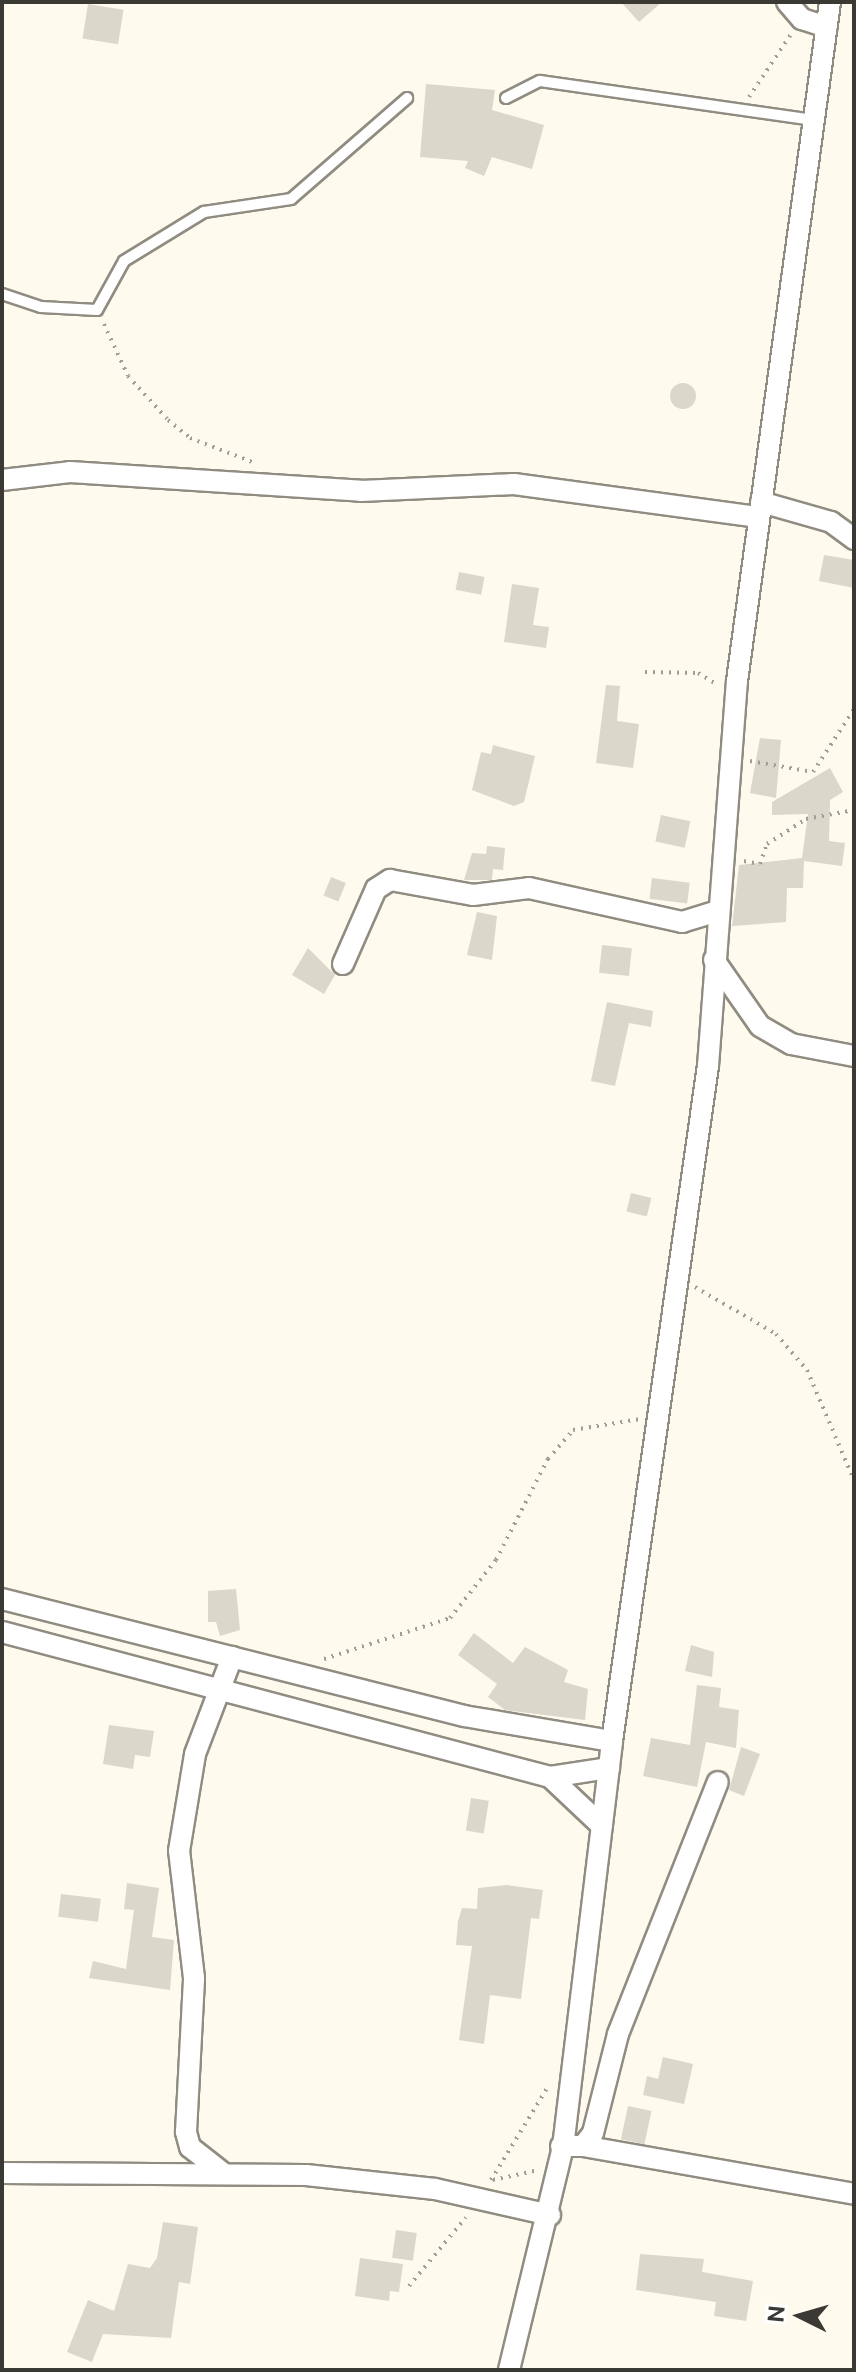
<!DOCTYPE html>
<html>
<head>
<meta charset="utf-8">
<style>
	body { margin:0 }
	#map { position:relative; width:856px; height:2372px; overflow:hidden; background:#fefaed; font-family:"Public Sans",sans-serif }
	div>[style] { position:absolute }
	.building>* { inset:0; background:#dbd7cb; transform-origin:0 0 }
	.round { border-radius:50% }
	.path>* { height:4px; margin-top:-2px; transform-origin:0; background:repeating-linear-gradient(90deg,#a09d94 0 2px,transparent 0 8px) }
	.roads { filter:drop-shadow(2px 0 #908c81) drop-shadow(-2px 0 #908c81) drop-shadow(0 2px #908c81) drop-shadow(0 -2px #908c81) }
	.lane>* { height:10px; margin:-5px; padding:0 5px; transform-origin:5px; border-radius:5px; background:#fff }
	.street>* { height:20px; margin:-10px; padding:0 10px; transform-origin:10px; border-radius:10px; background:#fff }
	span { translate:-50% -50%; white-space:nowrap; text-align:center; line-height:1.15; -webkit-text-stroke:7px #fff; paint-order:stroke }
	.frame { position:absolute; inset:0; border:4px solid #3b3934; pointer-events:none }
	.north { position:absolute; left:760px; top:2276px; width:80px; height:80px; -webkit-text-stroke:6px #fff; paint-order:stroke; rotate:275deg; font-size:22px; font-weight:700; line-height:32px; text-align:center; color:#3b3934 }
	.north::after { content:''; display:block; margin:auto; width:28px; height:36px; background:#3b3934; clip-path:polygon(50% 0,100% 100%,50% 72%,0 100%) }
</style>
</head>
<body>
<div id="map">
	<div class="building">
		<div style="clip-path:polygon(621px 2px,662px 2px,639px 22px)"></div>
		<div style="left:88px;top:4px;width:36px;height:35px;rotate:9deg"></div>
		<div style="clip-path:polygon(426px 84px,495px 90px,492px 110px,544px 125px,532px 169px,492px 157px,484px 176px,465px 168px,468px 161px,420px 157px)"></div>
		<div class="round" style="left:670px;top:383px;width:26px;height:26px"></div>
		<div style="clip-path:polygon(824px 555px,854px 560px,854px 588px,819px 581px)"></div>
		<div style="left:459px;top:572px;width:26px;height:18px;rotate:11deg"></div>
		<div style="clip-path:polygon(512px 584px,539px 588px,533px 625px,549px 627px,546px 648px,504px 642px)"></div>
		<div style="clip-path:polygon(606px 685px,620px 686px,617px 721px,639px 724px,633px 768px,596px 763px)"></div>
		<div style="clip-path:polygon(760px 738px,781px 740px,776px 798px,750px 793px)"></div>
		<div style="clip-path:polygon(493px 745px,535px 756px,524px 802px,514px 806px,472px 790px,481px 752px,491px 754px)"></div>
		<div style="clip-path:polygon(830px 768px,843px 792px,830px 800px,829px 841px,845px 843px,842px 866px,804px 861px,803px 888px,787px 888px,786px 922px,732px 926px,739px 865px,802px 858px,808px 814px,772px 815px,772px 802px)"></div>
		<div style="left:661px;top:815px;width:30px;height:27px;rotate:12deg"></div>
		<div style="clip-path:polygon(487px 846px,505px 848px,503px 870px,493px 869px,492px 880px,464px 880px,472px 853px,486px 854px)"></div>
		<div style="left:331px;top:877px;width:16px;height:20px;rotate:22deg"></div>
		<div style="left:652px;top:878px;width:38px;height:21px;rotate:7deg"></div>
		<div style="clip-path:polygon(477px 912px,497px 916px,492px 960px,467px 955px)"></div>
		<div style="left:602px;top:945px;width:30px;height:28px;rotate:6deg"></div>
		<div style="clip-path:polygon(308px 948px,335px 975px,324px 994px,292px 975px)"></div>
		<div style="clip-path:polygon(607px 1002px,653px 1011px,651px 1027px,629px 1023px,615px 1086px,591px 1081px)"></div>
		<div style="left:631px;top:1193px;width:21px;height:19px;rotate:14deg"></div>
		<div style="clip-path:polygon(236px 1589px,240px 1630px,220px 1636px,216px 1622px,208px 1622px,208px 1591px)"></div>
		<div style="clip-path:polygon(474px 1633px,513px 1663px,525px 1647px,568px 1670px,564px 1682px,588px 1689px,585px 1720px,505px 1710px,488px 1697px,497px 1684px,458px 1655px)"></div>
		<div style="clip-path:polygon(691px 1645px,714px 1652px,712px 1677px,685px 1671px)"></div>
		<div style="clip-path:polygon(697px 1685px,721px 1688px,719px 1707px,739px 1710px,736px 1748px,706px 1742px,697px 1787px,643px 1776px,651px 1738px,690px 1745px)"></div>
		<div style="clip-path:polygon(109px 1725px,154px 1731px,150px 1757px,135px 1755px,133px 1769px,103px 1764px)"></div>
		<div style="clip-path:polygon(741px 1747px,760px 1754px,744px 1796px,729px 1790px)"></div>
		<div style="left:471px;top:1798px;width:18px;height:33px;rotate:9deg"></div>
		<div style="clip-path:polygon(127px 1883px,159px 1888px,152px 1937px,174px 1940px,170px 1990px,89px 1978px,93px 1961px,126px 1969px,134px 1910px,124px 1909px)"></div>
		<div style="clip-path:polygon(507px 1885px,543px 1890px,539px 1919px,531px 1918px,521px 1999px,490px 1995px,484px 2044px,459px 2040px,472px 1946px,456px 1945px,458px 1921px,462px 1908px,477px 1909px,478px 1888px)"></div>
		<div style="left:61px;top:1894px;width:40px;height:23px;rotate:7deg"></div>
		<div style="clip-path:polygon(663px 2057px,693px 2064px,684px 2104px,643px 2095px,647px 2076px,658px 2079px)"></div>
		<div style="left:628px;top:2106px;width:24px;height:34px;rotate:12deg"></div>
		<div style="clip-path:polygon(163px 2222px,198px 2227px,190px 2284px,179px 2282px,171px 2338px,103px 2334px,92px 2362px,67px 2352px,88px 2300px,114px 2311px,128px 2264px,150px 2268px,157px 2258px)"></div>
		<div style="left:396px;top:2230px;width:21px;height:28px;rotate:8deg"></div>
		<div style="clip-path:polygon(640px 2254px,704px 2259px,702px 2272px,753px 2281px,746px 2321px,714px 2316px,716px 2302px,636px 2290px)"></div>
		<div style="clip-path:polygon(360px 2258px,403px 2264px,399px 2292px,390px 2291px,389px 2301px,355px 2296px)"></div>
	</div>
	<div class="path">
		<div style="left:749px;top:97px;width:76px;rotate:-56.3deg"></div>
		<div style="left:104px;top:324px;width:57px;rotate:65.2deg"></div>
		<div style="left:128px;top:376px;width:59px;rotate:47.7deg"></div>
		<div style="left:168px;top:420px;width:28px;rotate:39deg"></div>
		<div style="left:190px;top:438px;width:70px;rotate:21deg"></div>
		<div style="left:645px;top:672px;width:53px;rotate:1.1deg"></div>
		<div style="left:698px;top:673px;width:21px;rotate:31deg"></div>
		<div style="left:750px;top:761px;width:64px;rotate:9.9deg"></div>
		<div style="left:813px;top:772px;width:75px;rotate:-56.9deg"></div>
		<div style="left:744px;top:861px;width:16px;rotate:11deg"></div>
		<div style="left:760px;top:864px;width:21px;rotate:-71deg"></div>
		<div style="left:767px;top:844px;width:46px;rotate:-32.7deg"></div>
		<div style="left:806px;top:819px;width:49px;rotate:-10.6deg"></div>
		<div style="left:695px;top:1287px;width:94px;rotate:30.1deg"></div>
		<div style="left:776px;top:1334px;width:48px;rotate:49.3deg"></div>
		<div style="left:807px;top:1370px;width:120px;rotate:66.9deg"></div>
		<div style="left:324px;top:1659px;width:133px;rotate:-18deg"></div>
		<div style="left:450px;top:1618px;width:74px;rotate:-51.6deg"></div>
		<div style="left:496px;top:1560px;width:114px;rotate:-62.8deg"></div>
		<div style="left:548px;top:1459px;width:38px;rotate:-49deg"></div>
		<div style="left:573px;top:1430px;width:68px;rotate:-9.3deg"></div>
		<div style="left:491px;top:2180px;width:111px;rotate:-58.6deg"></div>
		<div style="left:493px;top:2180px;width:47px;rotate:-12.3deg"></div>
		<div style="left:409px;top:2286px;width:89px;rotate:-50.4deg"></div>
	</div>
	<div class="roads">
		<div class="lane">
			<div style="left:506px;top:98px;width:38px;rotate:-27deg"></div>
			<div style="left:540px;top:81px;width:271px;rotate:8.1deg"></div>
			<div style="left:2px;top:294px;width:41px;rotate:18.4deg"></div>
			<div style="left:41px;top:307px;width:56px;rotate:3.1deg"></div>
			<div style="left:97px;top:310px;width:56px;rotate:-61.1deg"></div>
			<div style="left:124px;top:261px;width:94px;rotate:-31.5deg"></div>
			<div style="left:204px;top:212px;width:88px;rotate:-8.5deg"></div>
			<div style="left:291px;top:199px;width:154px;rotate:-41deg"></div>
		</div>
		<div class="street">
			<div style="left:787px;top:2px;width:23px;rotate:49deg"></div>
			<div style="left:802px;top:19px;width:26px;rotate:18deg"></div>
			<div style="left:2px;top:480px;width:68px;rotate:-6.7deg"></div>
			<div style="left:70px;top:472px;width:292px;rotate:3.7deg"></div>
			<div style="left:361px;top:491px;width:153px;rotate:-2.6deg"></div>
			<div style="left:514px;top:484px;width:247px;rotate:7.7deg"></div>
			<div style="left:761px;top:502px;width:73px;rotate:15.9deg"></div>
			<div style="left:831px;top:522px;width:29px;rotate:36deg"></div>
			<div style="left:714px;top:960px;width:80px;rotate:55.1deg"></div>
			<div style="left:760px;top:1026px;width:36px;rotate:30deg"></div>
			<div style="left:791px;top:1044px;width:64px;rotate:10.8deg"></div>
			<div style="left:343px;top:964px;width:82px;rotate:-66.3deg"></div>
			<div style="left:376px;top:889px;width:17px;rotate:-33deg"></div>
			<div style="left:390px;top:880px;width:84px;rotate:10.2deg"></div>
			<div style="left:473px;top:895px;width:56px;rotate:-7.1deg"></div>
			<div style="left:529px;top:888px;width:157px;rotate:12.5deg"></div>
			<div style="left:682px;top:922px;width:37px;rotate:-17deg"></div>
			<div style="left:2px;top:1599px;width:477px;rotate:14.2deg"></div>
			<div style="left:464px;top:1716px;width:150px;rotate:9.6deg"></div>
			<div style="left:2px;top:1632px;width:567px;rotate:14.82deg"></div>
			<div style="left:550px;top:1777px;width:71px;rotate:43.3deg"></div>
			<div style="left:550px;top:1777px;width:60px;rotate:-8.7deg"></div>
			<div style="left:561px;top:2146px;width:22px"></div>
			<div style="left:583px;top:2146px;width:16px;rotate:-52deg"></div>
			<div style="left:593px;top:2133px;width:102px;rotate:-75.8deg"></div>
			<div style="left:618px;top:2034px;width:271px;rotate:-68.4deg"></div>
			<div style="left:583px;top:2146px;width:275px;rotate:10deg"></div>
			<div style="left:2px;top:2173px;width:304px;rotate:0.4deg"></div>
			<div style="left:306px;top:2175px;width:130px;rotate:6.2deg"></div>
			<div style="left:435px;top:2189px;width:118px;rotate:12.7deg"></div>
			<div style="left:223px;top:2173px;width:42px;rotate:-141.8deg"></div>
			<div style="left:190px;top:2147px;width:16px;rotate:-105deg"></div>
			<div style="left:186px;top:2132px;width:154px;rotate:-87deg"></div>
			<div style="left:194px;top:1978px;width:128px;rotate:-96.7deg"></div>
			<div style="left:179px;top:1851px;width:98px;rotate:-80.6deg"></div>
			<div style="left:195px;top:1754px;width:104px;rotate:-69.1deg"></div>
			<div style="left:509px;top:2370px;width:229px;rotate:-76.4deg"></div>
			<div style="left:563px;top:2147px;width:409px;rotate:-83.1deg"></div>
			<div style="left:612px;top:1741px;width:682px;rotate:-81.91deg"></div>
			<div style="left:708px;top:1066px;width:386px;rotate:-85.7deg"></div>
			<div style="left:737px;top:681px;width:685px;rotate:-82.2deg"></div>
		</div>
	</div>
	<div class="frame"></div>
	<div class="north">N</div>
</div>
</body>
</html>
